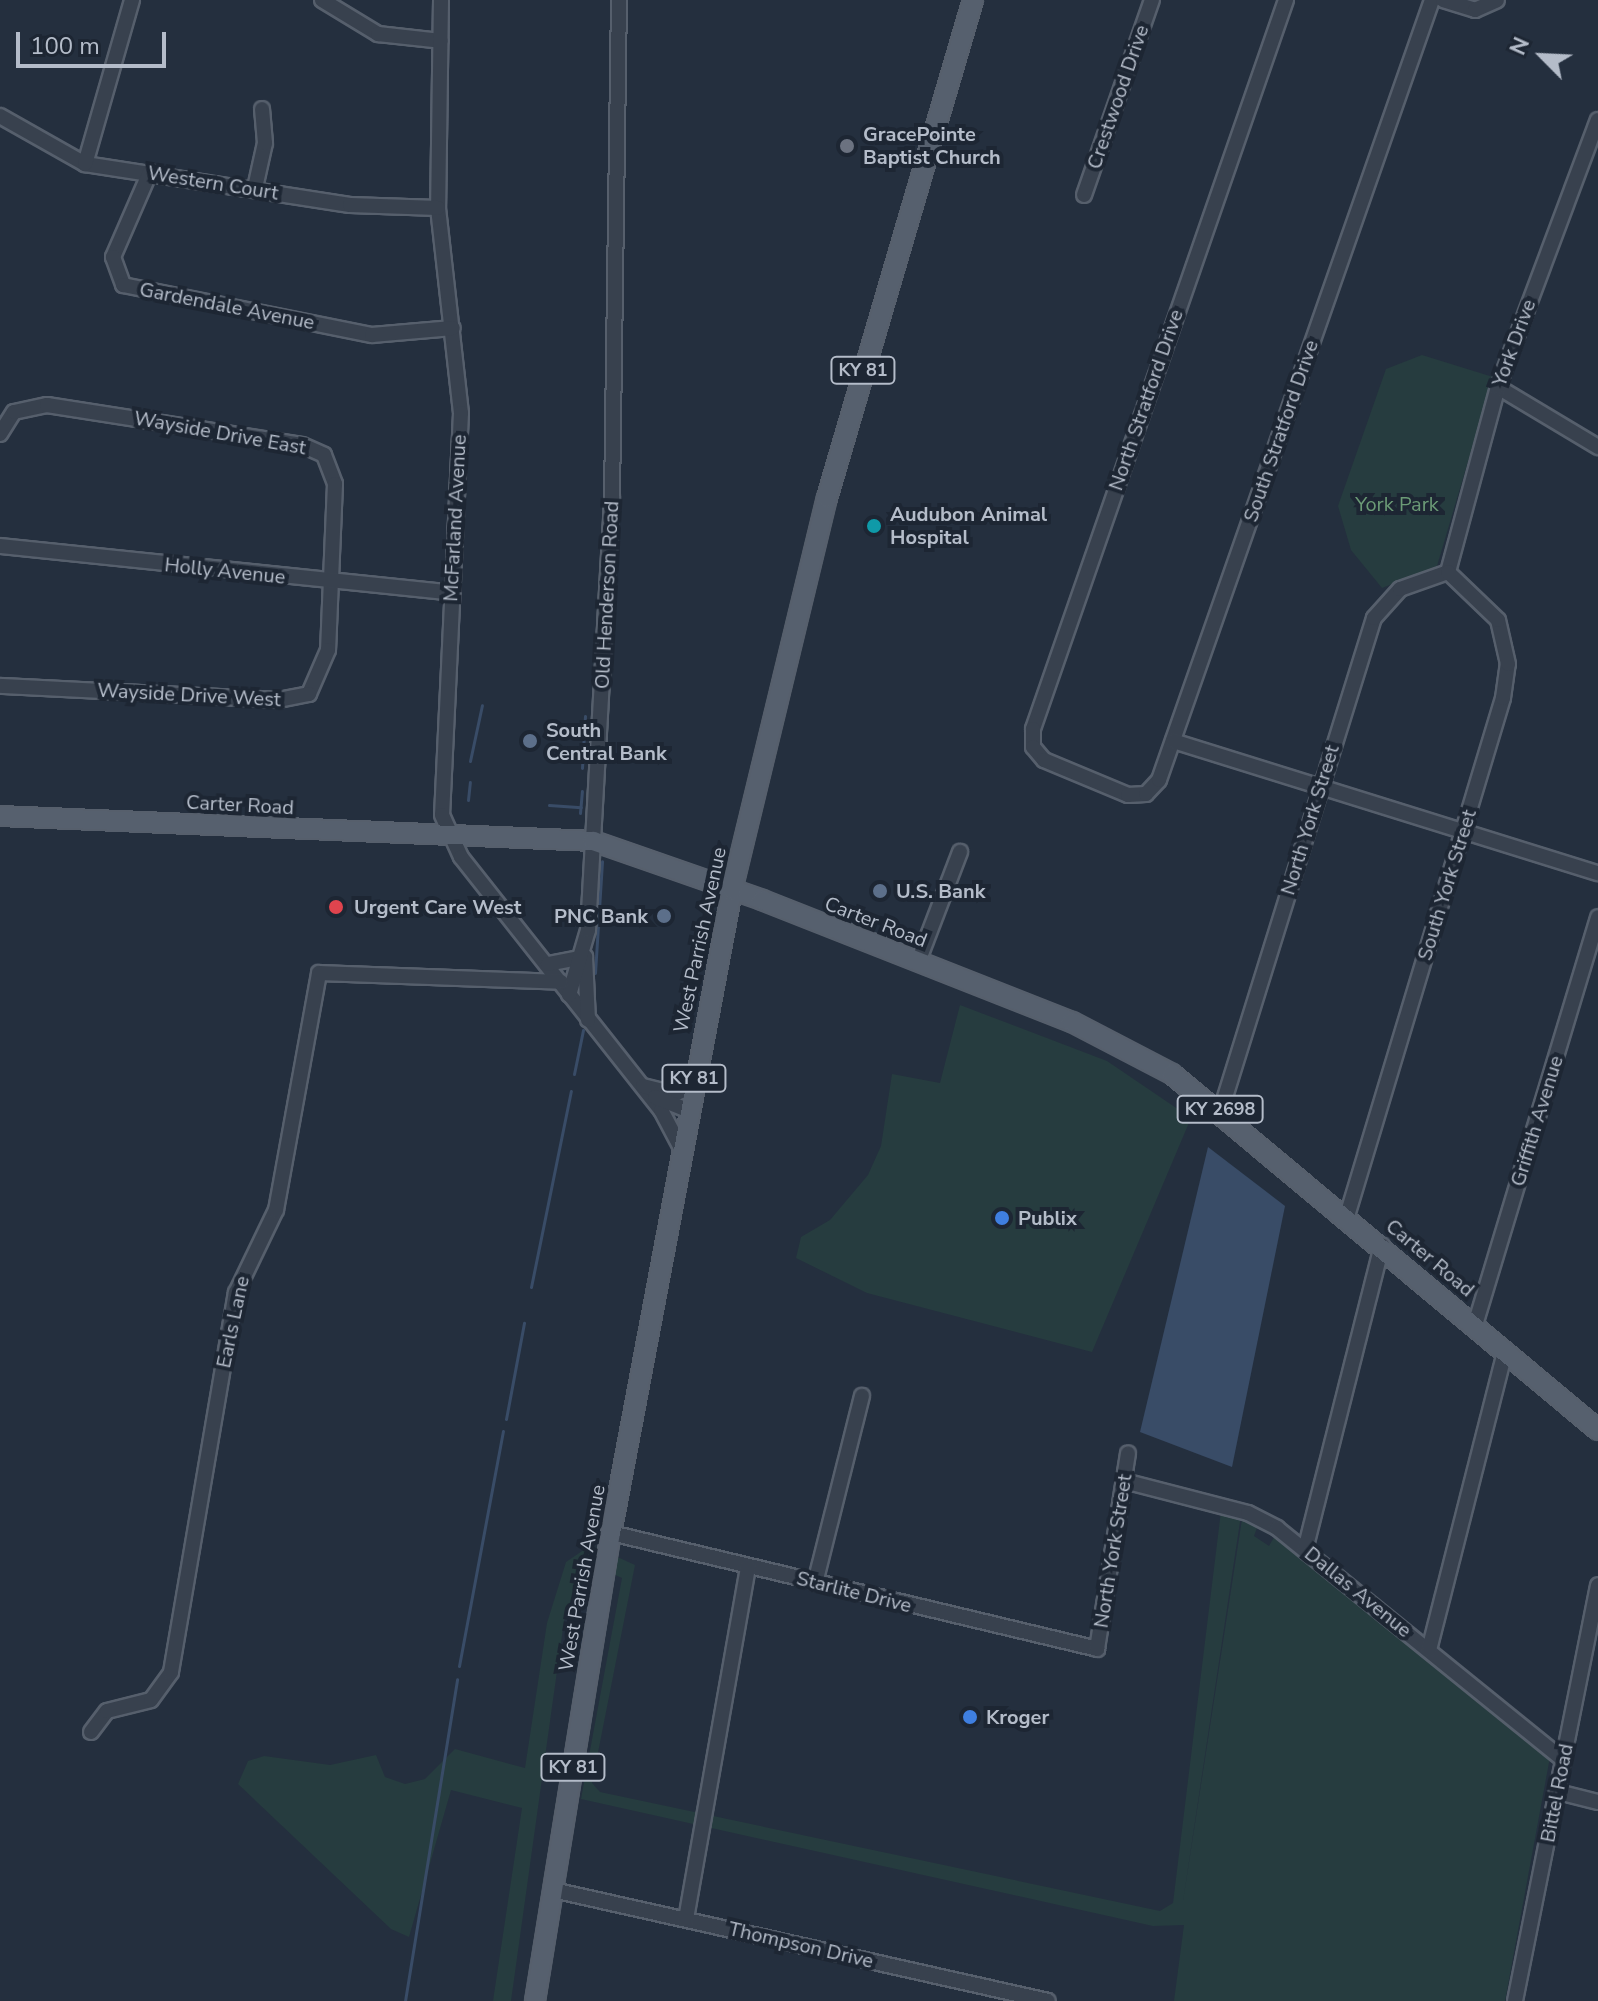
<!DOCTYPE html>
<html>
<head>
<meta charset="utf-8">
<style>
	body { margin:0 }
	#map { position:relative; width:1598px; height:2001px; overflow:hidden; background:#242f3e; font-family:"Nunito Sans",sans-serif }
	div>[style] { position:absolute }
	.green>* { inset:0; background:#263c3f }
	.water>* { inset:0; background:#394c67 }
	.stream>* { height:3px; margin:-1.5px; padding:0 1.5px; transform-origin:1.5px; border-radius:1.5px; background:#394c67 }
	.roads { filter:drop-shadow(2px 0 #565f6c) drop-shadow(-2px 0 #565f6c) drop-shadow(0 2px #565f6c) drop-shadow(0 -2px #565f6c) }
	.minor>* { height:14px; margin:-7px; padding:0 7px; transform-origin:7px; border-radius:7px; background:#38414e }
	.major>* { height:18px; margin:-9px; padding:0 9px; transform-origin:9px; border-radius:9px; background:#56606e }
	.dots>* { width:22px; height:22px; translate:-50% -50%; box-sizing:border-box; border:4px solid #1d2633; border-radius:50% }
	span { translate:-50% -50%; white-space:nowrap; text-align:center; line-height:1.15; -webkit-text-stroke:8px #1d2633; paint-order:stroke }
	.shield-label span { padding:2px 6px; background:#1d2633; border:2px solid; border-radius:6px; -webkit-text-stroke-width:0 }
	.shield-label { font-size:18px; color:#b4bcc9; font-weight:700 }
	.street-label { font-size:20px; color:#b4bcc9 }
	.poi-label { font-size:20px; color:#b4bcc9; font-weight:700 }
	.left { translate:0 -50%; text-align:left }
	.right { translate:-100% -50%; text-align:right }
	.park-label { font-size:20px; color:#6b9a76 }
	.north { position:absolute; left:1502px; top:16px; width:80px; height:80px; -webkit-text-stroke:6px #1d2633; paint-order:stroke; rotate:294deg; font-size:22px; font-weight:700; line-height:32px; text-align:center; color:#b4bcc9 }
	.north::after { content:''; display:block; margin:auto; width:28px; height:36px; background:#b4bcc9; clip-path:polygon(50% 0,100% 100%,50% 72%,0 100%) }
	.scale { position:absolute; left:16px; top:32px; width:150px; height:36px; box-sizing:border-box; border:4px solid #b4bcc9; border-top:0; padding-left:10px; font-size:24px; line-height:28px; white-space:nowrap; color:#b4bcc9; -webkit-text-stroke:6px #1d2633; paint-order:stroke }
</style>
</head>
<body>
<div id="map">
	<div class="green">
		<div style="clip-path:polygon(1422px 355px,1493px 377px,1437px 566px,1382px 588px,1351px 550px,1338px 506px,1386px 369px)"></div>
		<div style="clip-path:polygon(960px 1005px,1107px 1061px,1191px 1118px,1092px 1352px,867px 1293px,796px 1258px,801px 1237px,830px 1220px,868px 1175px,881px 1146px,892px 1074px,940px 1083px)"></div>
		<div style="clip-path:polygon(1221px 1511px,1241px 1515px,1182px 1908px,1242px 1519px,1258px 1525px,1254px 1536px,1269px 1546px,1276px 1534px,1550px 1757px,1505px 2001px,1174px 2001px,1184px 1925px,1153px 1926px,581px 1799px,622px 1578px,587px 1562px,564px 1621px,511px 2001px,493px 2001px,522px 1808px,451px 1790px,409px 1937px,391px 1929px,238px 1784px,248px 1761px,264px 1756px,330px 1765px,376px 1755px,385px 1777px,405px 1784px,425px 1779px,455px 1749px,525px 1768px,547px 1623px,566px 1562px,591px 1545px,635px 1565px,592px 1783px,600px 1792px,1160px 1911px,1173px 1903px)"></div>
	</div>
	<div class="water">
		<div style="clip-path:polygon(1208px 1147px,1285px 1206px,1232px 1467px,1140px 1432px)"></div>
	</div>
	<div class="stream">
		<div style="left:470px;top:761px;width:57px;rotate:-77.9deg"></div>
		<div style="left:582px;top:768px;width:52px;rotate:-86.7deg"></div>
		<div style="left:468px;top:800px;width:18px;rotate:-84deg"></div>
		<div style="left:549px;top:805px;width:32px;rotate:4deg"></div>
		<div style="left:580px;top:813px;width:22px;rotate:-85deg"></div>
		<div style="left:595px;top:973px;width:112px;rotate:-86.4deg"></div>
		<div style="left:574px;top:1074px;width:45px;rotate:-78.4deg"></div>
		<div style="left:531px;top:1287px;width:200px;rotate:-78.5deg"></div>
		<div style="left:506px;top:1419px;width:98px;rotate:-79.4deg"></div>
		<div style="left:459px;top:1666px;width:239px;rotate:-79.4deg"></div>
		<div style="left:405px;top:2001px;width:326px;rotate:-80.8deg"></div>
	</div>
	<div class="roads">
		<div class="minor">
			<div style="left:322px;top:0;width:66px;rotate:31.3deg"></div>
			<div style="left:378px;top:34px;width:63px;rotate:6.3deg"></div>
			<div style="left:441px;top:0;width:208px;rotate:90.8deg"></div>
			<div style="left:438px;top:208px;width:206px;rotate:83.6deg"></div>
			<div style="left:461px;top:413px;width:402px;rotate:92.7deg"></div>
			<div style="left:442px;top:815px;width:46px;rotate:65.7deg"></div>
			<div style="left:461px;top:857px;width:323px;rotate:51.7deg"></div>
			<div style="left:661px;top:1110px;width:43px;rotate:62.2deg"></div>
			<div style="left:1286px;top:0;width:772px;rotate:109.14deg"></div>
			<div style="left:1033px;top:729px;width:18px;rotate:90deg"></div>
			<div style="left:1033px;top:747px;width:17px;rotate:50deg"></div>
			<div style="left:1044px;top:760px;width:91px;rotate:22.6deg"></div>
			<div style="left:1128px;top:795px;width:18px;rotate:-3deg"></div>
			<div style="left:1146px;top:794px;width:19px;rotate:-47deg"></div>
			<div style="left:1159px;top:780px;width:826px;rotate:-70.71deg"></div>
			<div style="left:1443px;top:0;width:34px;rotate:17deg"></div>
			<div style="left:1475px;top:10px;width:24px;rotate:-24deg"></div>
			<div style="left:0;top:116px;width:98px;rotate:29.5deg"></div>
			<div style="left:85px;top:164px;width:268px;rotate:8.8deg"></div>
			<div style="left:350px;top:205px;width:88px;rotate:2deg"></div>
			<div style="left:85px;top:164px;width:171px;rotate:-74deg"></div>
			<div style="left:150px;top:172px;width:93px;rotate:113.5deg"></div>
			<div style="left:113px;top:257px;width:30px;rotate:70deg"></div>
			<div style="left:123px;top:285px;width:254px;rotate:11.4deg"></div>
			<div style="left:372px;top:335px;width:81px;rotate:-4.9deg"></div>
			<div style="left:255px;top:188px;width:46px;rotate:-77.5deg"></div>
			<div style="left:265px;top:143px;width:34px;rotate:-95deg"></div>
			<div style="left:1084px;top:195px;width:207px;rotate:-70.8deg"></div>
			<div style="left:1498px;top:387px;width:117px;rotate:31deg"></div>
			<div style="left:0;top:434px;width:26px;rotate:-58deg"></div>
			<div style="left:14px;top:412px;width:34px;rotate:-12deg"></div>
			<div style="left:47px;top:405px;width:258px;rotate:8.9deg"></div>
			<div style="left:302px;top:445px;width:24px;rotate:24deg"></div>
			<div style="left:324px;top:455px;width:31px;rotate:69deg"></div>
			<div style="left:335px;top:484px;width:166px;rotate:92.4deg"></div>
			<div style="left:328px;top:650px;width:48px;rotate:113.4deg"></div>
			<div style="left:309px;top:694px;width:32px;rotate:169deg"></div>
			<div style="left:278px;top:700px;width:278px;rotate:-177.1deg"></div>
			<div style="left:0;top:546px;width:453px;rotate:5.9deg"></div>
			<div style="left:1448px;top:572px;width:192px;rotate:-74.9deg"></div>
			<div style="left:1498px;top:387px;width:285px;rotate:-69.5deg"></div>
			<div style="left:1173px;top:741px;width:445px;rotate:17.3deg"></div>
			<div style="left:918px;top:962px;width:118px;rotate:-69.1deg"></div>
			<div style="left:548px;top:964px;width:38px;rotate:-11deg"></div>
			<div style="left:585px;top:957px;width:63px;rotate:87.3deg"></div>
			<div style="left:569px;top:995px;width:68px;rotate:-73.7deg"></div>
			<div style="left:588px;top:930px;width:432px;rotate:-86.8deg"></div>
			<div style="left:612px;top:499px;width:499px;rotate:-89.2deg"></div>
			<div style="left:643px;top:1086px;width:33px;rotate:14deg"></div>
			<div style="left:675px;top:1094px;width:19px;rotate:-25deg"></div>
			<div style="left:655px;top:1097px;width:35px;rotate:22deg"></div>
			<div style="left:1221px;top:1110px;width:515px;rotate:-72.73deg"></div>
			<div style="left:1374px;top:618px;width:39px;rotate:-48deg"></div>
			<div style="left:1400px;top:589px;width:51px;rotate:-19.5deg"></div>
			<div style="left:1347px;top:1216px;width:541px;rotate:-73.24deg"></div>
			<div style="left:1503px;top:698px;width:34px;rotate:-82deg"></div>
			<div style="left:1508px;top:664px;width:45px;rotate:-102.8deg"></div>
			<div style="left:1498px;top:620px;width:69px;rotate:-136.2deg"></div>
			<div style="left:1475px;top:1325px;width:426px;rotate:-73.2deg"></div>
			<div style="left:1124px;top:1481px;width:128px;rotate:14.5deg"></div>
			<div style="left:1248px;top:1513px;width:33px;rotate:27deg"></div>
			<div style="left:1277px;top:1528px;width:369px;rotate:39deg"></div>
			<div style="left:611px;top:1533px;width:500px;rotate:13.4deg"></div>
			<div style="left:1097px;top:1649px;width:198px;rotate:-81deg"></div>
			<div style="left:1305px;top:1550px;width:314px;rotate:-75.8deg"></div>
			<div style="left:815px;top:1583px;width:193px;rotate:-75.9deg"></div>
			<div style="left:1429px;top:1650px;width:309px;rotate:-75.7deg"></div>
			<div style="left:91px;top:1732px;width:26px;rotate:-53deg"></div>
			<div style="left:107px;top:1711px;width:45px;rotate:-14deg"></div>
			<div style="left:151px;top:1700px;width:34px;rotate:-54deg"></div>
			<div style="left:171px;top:1672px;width:385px;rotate:-80.3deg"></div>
			<div style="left:236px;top:1293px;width:92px;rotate:-64.3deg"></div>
			<div style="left:276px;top:1210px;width:241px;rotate:-79.7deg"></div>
			<div style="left:319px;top:973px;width:242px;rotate:2.1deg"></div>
			<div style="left:1558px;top:1792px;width:41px;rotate:14deg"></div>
			<div style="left:553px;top:1890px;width:507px;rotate:12.64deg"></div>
			<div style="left:686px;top:1919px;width:358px;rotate:-80deg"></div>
			<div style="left:1515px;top:2001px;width:424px;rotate:-78.7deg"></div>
		</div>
		<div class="major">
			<div style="left:0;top:816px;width:594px;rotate:2.41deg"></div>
			<div style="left:593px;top:841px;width:179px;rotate:19.2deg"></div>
			<div style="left:762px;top:900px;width:333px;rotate:21.5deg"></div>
			<div style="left:1072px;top:1022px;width:113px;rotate:27.5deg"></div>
			<div style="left:1172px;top:1074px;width:555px;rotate:39.88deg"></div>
			<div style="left:535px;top:2001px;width:474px;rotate:-80.8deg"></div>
			<div style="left:611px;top:1533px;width:654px;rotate:-79.34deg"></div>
			<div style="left:732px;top:890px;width:403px;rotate:-76.4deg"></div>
			<div style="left:827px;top:498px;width:519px;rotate:-73.66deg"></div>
		</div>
	</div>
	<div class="dots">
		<div style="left:847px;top:146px;background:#6b7280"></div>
		<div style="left:874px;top:526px;background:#0f9aa8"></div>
		<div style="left:530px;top:741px;background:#5c6f8a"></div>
		<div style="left:880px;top:891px;background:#5c6f8a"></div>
		<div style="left:336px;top:907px;background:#e0444e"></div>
		<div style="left:664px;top:916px;background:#5c6f8a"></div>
		<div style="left:1002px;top:1218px;background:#3f7fe0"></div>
		<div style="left:970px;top:1717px;background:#3f7fe0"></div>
	</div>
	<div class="shield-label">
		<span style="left:863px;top:370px">KY 81</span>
		<span style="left:694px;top:1078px">KY 81</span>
		<span style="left:1220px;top:1109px">KY 2698</span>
		<span style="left:573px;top:1767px">KY 81</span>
	</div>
	<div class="street-label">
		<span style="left:1118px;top:97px;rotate:-71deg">Crestwood Drive</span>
		<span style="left:213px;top:183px;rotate:9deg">Western Court</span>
		<span style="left:227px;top:306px;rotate:11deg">Gardendale Avenue</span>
		<span style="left:1514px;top:343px;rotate:-70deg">York Drive</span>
		<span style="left:1146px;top:400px;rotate:-71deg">North Stratford Drive</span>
		<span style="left:1281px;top:431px;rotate:-71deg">South Stratford Drive</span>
		<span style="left:220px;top:433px;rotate:10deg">Wayside Drive East</span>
		<span style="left:455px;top:518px;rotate:-87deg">McFarland Avenue</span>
		<span style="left:225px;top:571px;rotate:6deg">Holly Avenue</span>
		<span style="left:607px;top:595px;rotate:-87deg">Old Henderson Road</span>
		<span style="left:189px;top:695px;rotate:3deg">Wayside Drive West</span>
		<span style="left:240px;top:805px;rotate:3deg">Carter Road</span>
		<span style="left:1310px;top:820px;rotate:-73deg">North York Street</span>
		<span style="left:1447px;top:885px;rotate:-73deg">South York Street</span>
		<span style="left:876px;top:922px;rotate:21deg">Carter Road</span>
		<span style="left:700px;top:940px;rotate:-78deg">West Parrish Avenue</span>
		<span style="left:1537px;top:1121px;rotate:-73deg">Griffith Avenue</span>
		<span style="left:1430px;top:1258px;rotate:40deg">Carter Road</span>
		<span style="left:233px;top:1322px;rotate:-78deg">Earls Lane</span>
		<span style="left:1113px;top:1551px;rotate:-81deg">North York Street</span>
		<span style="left:582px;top:1578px;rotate:-80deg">West Parrish Avenue</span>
		<span style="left:854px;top:1592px;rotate:14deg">Starlite Drive</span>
		<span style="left:1358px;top:1592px;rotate:39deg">Dallas Avenue</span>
		<span style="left:1557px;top:1793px;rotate:-79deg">Bittel Road</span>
		<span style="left:801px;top:1945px;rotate:13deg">Thompson Drive</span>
	</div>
	<div class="poi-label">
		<span class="left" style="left:863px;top:146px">GracePointe<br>Baptist Church</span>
		<span class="left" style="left:890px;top:526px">Audubon Animal<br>Hospital</span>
		<span class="left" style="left:546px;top:742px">South<br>Central Bank</span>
		<span class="left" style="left:896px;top:891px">U.S. Bank</span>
		<span class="left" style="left:354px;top:907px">Urgent Care West</span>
		<span class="right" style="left:648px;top:916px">PNC Bank</span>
		<span class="left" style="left:1018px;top:1218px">Publix</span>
		<span class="left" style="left:986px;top:1717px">Kroger</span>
	</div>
	<div class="park-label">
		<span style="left:1397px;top:504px">York Park</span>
	</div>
	<div class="north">N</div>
	<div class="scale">100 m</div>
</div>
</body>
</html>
